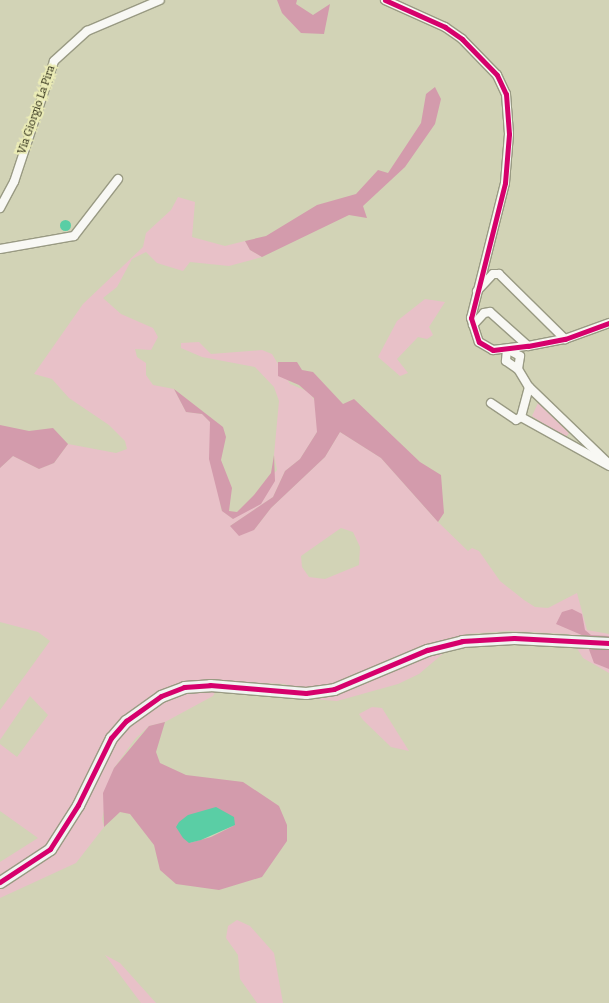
<!DOCTYPE html>
<html>
<head>
<meta charset="utf-8">
<style>
	body { margin:0 }
	#map { position:relative; width:609px; height:1003px; overflow:hidden; background:#d2d3b6; font-family:Bitter,serif }
	div>[style] { position:absolute }
	.green>* { inset:0; background:#e8c1c8 }
	.forest>* { inset:0; background:#d39bac }
	.water>* { inset:0; background:#5acea5 }
	.round { border-radius:50% }
	.roads { filter:drop-shadow(1px 0 #999a83) drop-shadow(-1px 0 #999a83) drop-shadow(0 1px #999a83) drop-shadow(0 -1px #999a83) }
	.street>* { height:8px; margin:-4px; padding:0 4px; transform-origin:4px; border-radius:4px; background:#f8f8f4 }
	.secondary>* { height:11px; margin:-5.5px; padding:0 5.5px; transform-origin:5.5px; border-radius:5.5px; background:#f1f4f1 }
	.cycleway>* { height:5px; margin:-2.5px; padding:0 2.5px; transform-origin:2.5px; border-radius:2.5px; background:#d6006c }
	span { translate:-50% -50%; white-space:nowrap; text-align:center; line-height:1.15; -webkit-text-stroke:4px #ebecb6; paint-order:stroke }
	.street-label { font-size:11px; color:#23220e }
</style>
</head>
<body>
<div id="map">
	<div class="green">
		<div style="clip-path:polygon(evenodd,178px 197px,195px 202px,192px 237px,225px 246px,245px 241px,250px 250px,262px 257px,229px 266px,190px 262px,183px 271px,157px 263px,146px 252px,132px 259px,117px 287px,103px 298px,121px 314px,153px 328px,158px 337px,151px 350px,135px 349px,137px 357px,146px 363px,146px 375px,153px 385px,174px 389px,186px 412px,202px 414px,210px 422px,221px 510px,233px 519px,277px 470px,274px 455px,279px 401px,274px 387px,255px 367px,202px 357px,181px 348px,181px 343px,199px 342px,211px 354px,262px 350px,272px 354px,290px 384px,309px 392px,317px 404px,317px 432px,300px 459px,285px 471px,273px 497px,230px 526px,254px 530px,271px 508px,325px 457px,340px 432px,381px 458px,438px 522px,468px 551px,472px 548px,479px 551px,500px 581px,524px 600px,535px 607px,548px 608px,577px 593px,587px 630px,609px 634px,609px 673px,583px 658px,568px 634px,509px 631px,466px 634px,419px 674px,398px 684px,337px 701px,300px 698px,285px 684px,221px 681px,213px 696px,165px 722px,149px 726px,135px 739px,114px 768px,102px 819px,104px 827px,76px 863px,0 898px,0 862px,38px 838px,0 811px,0 744px,17px 757px,48px 715px,30px 696px,0 740px,0 710px,50px 641px,38px 632px,0 622px,0 468px,13px 456px,39px 469px,54px 463px,68px 444px,116px 453px,127px 449px,125px 441px,109px 425px,69px 398px,52px 379px,34px 374px,83px 304px,143px 247px,146px 233px,171px 210px,178px 197px,341px 528px,353px 532px,360px 547px,359px 565px,325px 579px,309px 577px,302px 567px,301px 556px,341px 528px)"></div>
		<div style="clip-path:polygon(425px 299px,445px 302px,429px 327px,433px 335px,427px 339px,418px 337px,397px 359px,408px 373px,400px 376px,378px 357px,397px 321px)"></div>
		<div style="clip-path:polygon(538px 403px,569px 433px,565px 438px,532px 416px)"></div>
		<div style="clip-path:polygon(372px 707px,382px 708px,409px 751px,391px 747px,363px 720px,359px 714px)"></div>
		<div style="clip-path:polygon(237px 920px,250px 926px,274px 953px,283px 1003px,257px 1003px,240px 979px,238px 955px,226px 938px,228px 926px)"></div>
		<div style="clip-path:polygon(105px 955px,120px 963px,156px 1003px,141px 1003px)"></div>
	</div>
	<div class="forest">
		<div style="clip-path:polygon(277px 0,297px 0,296px 4px,313px 15px,330px 4px,324px 34px,301px 33px,282px 13px)"></div>
		<div style="clip-path:polygon(435px 87px,441px 99px,435px 124px,405px 167px,363px 206px,367px 218px,349px 215px,262px 257px,250px 250px,245px 241px,266px 236px,317px 205px,356px 194px,378px 170px,388px 173px,421px 123px,426px 94px)"></div>
		<div style="clip-path:polygon(278px 362px,297px 362px,302px 370px,313px 372px,343px 404px,354px 399px,420px 462px,441px 475px,444px 513px,438px 522px,381px 458px,340px 432px,325px 457px,271px 508px,254px 530px,239px 536px,230px 526px,273px 497px,285px 471px,300px 459px,317px 432px,314px 398px,299px 385px,278px 376px)"></div>
		<div style="clip-path:polygon(174px 389px,223px 427px,226px 437px,221px 460px,232px 488px,229px 511px,237px 512px,254px 495px,271px 473px,274px 455px,275px 481px,261px 504px,233px 519px,222px 511px,209px 459px,210px 422px,202px 414px,186px 412px)"></div>
		<div style="clip-path:polygon(0 425px,29px 431px,53px 428px,68px 444px,54px 463px,39px 469px,13px 456px,0 468px)"></div>
		<div style="clip-path:polygon(572px 609px,582px 614px,585px 630px,591px 635px,609px 636px,609px 669px,594px 663px,584px 636px,556px 624px,562px 612px)"></div>
		<div style="clip-path:polygon(evenodd,165px 722px,156px 752px,160px 763px,186px 775px,243px 782px,279px 806px,287px 825px,287px 841px,262px 877px,219px 890px,176px 884px,160px 870px,154px 845px,130px 814px,120px 812px,104px 827px,103px 793px,114px 768px,149px 726px,165px 722px,235px 825px,211px 837px,189px 843px,235px 825px)"></div>
	</div>
	<div class="water">
		<div class="round" style="left:59.5px;top:219.5px;width:11px;height:11px"></div>
		<div style="clip-path:polygon(216px 807px,234px 817px,235px 825px,201px 840px,189px 843px,183px 838px,176px 827px,179px 822px,188px 815px)"></div>
	</div>
	<div class="roads">
		<div class="street">
			<div style="left:385px;top:0;width:66px;rotate:24.2deg"></div>
			<div style="left:445px;top:27px;width:21px;rotate:35deg"></div>
			<div style="left:462px;top:39px;width:50px;rotate:45.8deg"></div>
			<div style="left:497px;top:75px;width:21px;rotate:65deg"></div>
			<div style="left:506px;top:94px;width:40px;rotate:85.7deg"></div>
			<div style="left:509px;top:134px;width:49px;rotate:94.7deg"></div>
			<div style="left:505px;top:183px;width:139px;rotate:104.1deg"></div>
			<div style="left:471px;top:318px;width:25px;rotate:72deg"></div>
			<div style="left:479px;top:342px;width:16px;rotate:30deg"></div>
			<div style="left:493px;top:350px;width:35px;rotate:-7deg"></div>
			<div style="left:528px;top:346px;width:38px;rotate:-11deg"></div>
			<div style="left:565px;top:339px;width:47px;rotate:-20deg"></div>
			<div style="left:0;top:208px;width:30px;rotate:-62deg"></div>
			<div style="left:14px;top:182px;width:127px;rotate:-71.7deg"></div>
			<div style="left:54px;top:61px;width:45px;rotate:-42.3deg"></div>
			<div style="left:87px;top:31px;width:79px;rotate:-23deg"></div>
			<div style="left:0;top:249px;width:75px;rotate:-10deg"></div>
			<div style="left:74px;top:236px;width:72px;rotate:-52.3deg"></div>
			<div style="left:477px;top:291px;width:23px;rotate:-47deg"></div>
			<div style="left:493px;top:274px;width:6px"></div>
			<div style="left:499px;top:274px;width:93px;rotate:44.6deg"></div>
			<div style="left:473px;top:325px;width:16px;rotate:-47deg"></div>
			<div style="left:484px;top:313px;width:6px;rotate:-9deg"></div>
			<div style="left:490px;top:312px;width:51px;rotate:41.8deg"></div>
			<div style="left:518px;top:369px;width:13px;rotate:-81deg"></div>
			<div style="left:520px;top:356px;width:15px;rotate:-152deg"></div>
			<div style="left:507px;top:349px;width:12px;rotate:95deg"></div>
			<div style="left:506px;top:361px;width:14px;rotate:34deg"></div>
			<div style="left:518px;top:369px;width:21px;rotate:59deg"></div>
			<div style="left:529px;top:387px;width:111px;rotate:43.9deg"></div>
			<div style="left:529px;top:387px;width:31px;rotate:105deg"></div>
			<div style="left:521px;top:417px;width:101px;rotate:29.1deg"></div>
			<div style="left:491px;top:403px;width:30px;rotate:34deg"></div>
			<div style="left:516px;top:420px;width:6px;rotate:-31deg"></div>
		</div>
		<div class="secondary">
			<div style="left:0;top:882px;width:60px;rotate:-33.4deg"></div>
			<div style="left:50px;top:849px;width:52px;rotate:-57.5deg"></div>
			<div style="left:78px;top:805px;width:75px;rotate:-63.8deg"></div>
			<div style="left:111px;top:738px;width:23px;rotate:-49deg"></div>
			<div style="left:126px;top:721px;width:43px;rotate:-35.5deg"></div>
			<div style="left:161px;top:696px;width:25px;rotate:-21deg"></div>
			<div style="left:184px;top:687px;width:26px;rotate:-4deg"></div>
			<div style="left:210px;top:685px;width:96px;rotate:4.8deg"></div>
			<div style="left:306px;top:693px;width:28px;rotate:-8deg"></div>
			<div style="left:334px;top:689px;width:101px;rotate:-22.8deg"></div>
			<div style="left:427px;top:650px;width:36px;rotate:-14deg"></div>
			<div style="left:462px;top:641px;width:52px;rotate:-3.3deg"></div>
			<div style="left:514px;top:638px;width:95px;rotate:3deg"></div>
		</div>
	</div>
	<div class="cycleway">
		<div style="left:385px;top:0;width:66px;rotate:24.2deg"></div>
		<div style="left:445px;top:27px;width:21px;rotate:35deg"></div>
		<div style="left:462px;top:39px;width:50px;rotate:45.8deg"></div>
		<div style="left:497px;top:75px;width:21px;rotate:65deg"></div>
		<div style="left:506px;top:94px;width:40px;rotate:85.7deg"></div>
		<div style="left:509px;top:134px;width:49px;rotate:94.7deg"></div>
		<div style="left:505px;top:183px;width:139px;rotate:104.1deg"></div>
		<div style="left:471px;top:318px;width:25px;rotate:72deg"></div>
		<div style="left:479px;top:342px;width:16px;rotate:30deg"></div>
		<div style="left:493px;top:350px;width:35px;rotate:-7deg"></div>
		<div style="left:528px;top:346px;width:38px;rotate:-11deg"></div>
		<div style="left:565px;top:339px;width:47px;rotate:-20deg"></div>
		<div style="left:0;top:882px;width:60px;rotate:-33.4deg"></div>
		<div style="left:50px;top:849px;width:52px;rotate:-57.5deg"></div>
		<div style="left:78px;top:805px;width:75px;rotate:-63.8deg"></div>
		<div style="left:111px;top:738px;width:23px;rotate:-49deg"></div>
		<div style="left:126px;top:721px;width:43px;rotate:-35.5deg"></div>
		<div style="left:161px;top:696px;width:25px;rotate:-21deg"></div>
		<div style="left:184px;top:687px;width:26px;rotate:-4deg"></div>
		<div style="left:210px;top:685px;width:96px;rotate:4.8deg"></div>
		<div style="left:306px;top:693px;width:28px;rotate:-8deg"></div>
		<div style="left:334px;top:689px;width:101px;rotate:-22.8deg"></div>
		<div style="left:427px;top:650px;width:36px;rotate:-14deg"></div>
		<div style="left:462px;top:641px;width:52px;rotate:-3.3deg"></div>
		<div style="left:514px;top:638px;width:95px;rotate:3deg"></div>
	</div>
	<div class="street-label">
		<span style="left:37px;top:110px;rotate:-71deg">Via Giorgio La Pira</span>
	</div>
</div>
</body>
</html>
